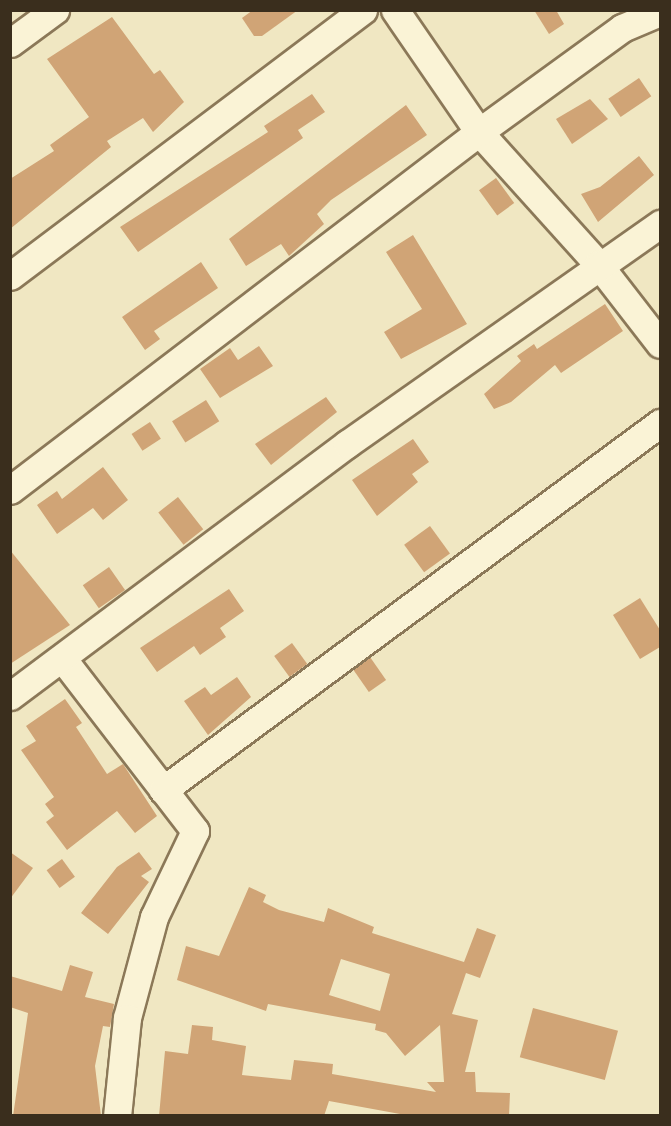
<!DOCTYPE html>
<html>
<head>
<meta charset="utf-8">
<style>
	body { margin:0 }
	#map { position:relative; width:671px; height:1126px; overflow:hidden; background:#f0e7c2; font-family:Spectral,serif }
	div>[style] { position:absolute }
	.building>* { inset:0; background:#d0a476; transform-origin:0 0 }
	.roads { filter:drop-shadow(2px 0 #8b7858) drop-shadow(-2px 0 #8b7858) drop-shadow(0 2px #8b7858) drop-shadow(0 -2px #8b7858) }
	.minor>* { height:27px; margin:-13.5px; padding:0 13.5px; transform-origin:13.5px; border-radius:13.5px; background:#faf3d6 }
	span { translate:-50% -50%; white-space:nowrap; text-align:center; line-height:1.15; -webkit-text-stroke:6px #f7f0d2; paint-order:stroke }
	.frame { position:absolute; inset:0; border:12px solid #3a2e1d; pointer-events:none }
</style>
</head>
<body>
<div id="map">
	<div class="building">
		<div style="clip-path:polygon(253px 10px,298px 10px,262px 36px,254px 36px,242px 18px)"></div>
		<div style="clip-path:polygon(534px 10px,556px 10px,564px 24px,549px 34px)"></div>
		<div style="clip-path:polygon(112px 17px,154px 74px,160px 70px,184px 102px,153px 132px,143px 118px,107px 141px,111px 147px,10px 229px,10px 179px,54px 151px,50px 145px,89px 117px,47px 59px)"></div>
		<div style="left:639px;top:78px;width:22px;height:37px;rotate:56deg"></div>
		<div style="clip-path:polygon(312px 94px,325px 112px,298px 130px,303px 138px,138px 252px,120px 227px,268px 132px,264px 126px)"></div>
		<div style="clip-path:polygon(590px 99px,608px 119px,572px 144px,556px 119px)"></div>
		<div style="clip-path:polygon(406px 105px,427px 135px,331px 200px,317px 214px,324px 224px,289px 256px,281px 244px,246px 266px,229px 239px)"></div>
		<div style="clip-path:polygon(639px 156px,654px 175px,598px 222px,581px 194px,600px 187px)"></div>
		<div style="left:496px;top:178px;width:31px;height:21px;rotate:54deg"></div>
		<div style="clip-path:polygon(413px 235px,467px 324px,401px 359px,384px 332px,422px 309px,386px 252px)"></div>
		<div style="clip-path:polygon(201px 262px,218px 288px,154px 331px,160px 339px,145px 350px,122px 317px)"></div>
		<div style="clip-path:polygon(605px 304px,623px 331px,561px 373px,555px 365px,511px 402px,494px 409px,484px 394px,521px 361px,517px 356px,534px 344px,537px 349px)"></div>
		<div style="clip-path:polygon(259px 346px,273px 366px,220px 398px,200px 369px,230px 348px,238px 360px)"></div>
		<div style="clip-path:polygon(326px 397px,337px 412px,271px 465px,255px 444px)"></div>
		<div style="left:206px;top:400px;width:25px;height:40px;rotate:58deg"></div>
		<div style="left:150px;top:422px;width:20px;height:22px;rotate:57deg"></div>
		<div style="clip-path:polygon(413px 439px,429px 462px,412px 474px,418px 482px,377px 516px,352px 480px)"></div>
		<div style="clip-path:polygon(103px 467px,128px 500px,103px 520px,93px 508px,57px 534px,37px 505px,57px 491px,62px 499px)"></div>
		<div style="left:178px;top:497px;width:41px;height:25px;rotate:52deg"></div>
		<div style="left:430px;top:526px;width:34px;height:32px;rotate:54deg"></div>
		<div style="clip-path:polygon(10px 550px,70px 625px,10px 664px)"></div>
		<div style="left:109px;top:567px;width:28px;height:32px;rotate:55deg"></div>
		<div style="clip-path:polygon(229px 589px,244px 611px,220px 628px,226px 637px,200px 655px,194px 646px,157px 672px,140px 648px)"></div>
		<div style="clip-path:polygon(640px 598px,660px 630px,660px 647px,640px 659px,613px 615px)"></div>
		<div style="left:292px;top:643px;width:26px;height:22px;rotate:54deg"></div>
		<div style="left:370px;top:657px;width:28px;height:21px;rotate:55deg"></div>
		<div style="clip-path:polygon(237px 677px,251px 697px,208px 735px,184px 701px,205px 687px,211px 695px)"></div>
		<div style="clip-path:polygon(65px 699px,82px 723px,76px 727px,107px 774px,123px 764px,157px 816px,135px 833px,117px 811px,67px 850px,46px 822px,54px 816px,45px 804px,54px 797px,21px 750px,36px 741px,26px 726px)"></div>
		<div style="clip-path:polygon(10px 852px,33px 868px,10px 899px)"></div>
		<div style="clip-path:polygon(139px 852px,152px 869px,141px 876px,149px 882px,108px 934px,81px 913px,117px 867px)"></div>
		<div style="left:62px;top:859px;width:22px;height:19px;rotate:54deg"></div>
		<div style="clip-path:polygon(evenodd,249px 887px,266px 895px,263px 902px,279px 910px,324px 922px,328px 908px,374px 927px,372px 933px,464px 962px,477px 928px,496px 935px,480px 978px,466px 973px,452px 1014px,478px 1020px,465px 1072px,475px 1072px,476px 1092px,510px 1093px,509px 1116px,411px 1116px,329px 1101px,324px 1116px,159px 1116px,165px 1051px,188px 1054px,192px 1025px,213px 1027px,212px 1040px,246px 1046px,242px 1075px,291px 1080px,294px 1060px,333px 1064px,332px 1074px,436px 1092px,427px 1082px,444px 1082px,440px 1025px,405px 1056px,386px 1033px,375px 1030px,376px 1024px,268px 1004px,266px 1011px,177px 980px,186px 946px,219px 956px,249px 887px,341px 959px,390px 974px,380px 1011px,329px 995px,341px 959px)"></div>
		<div style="clip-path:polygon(70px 965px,93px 972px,85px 997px,114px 1004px,110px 1027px,103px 1026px,95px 1066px,101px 1116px,13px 1116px,28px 1013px,10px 1007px,10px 976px,62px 991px)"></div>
		<div style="left:533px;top:1008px;width:88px;height:51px;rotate:15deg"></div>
	</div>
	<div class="roads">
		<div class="minor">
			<div style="left:395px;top:10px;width:148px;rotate:55.5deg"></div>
			<div style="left:479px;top:132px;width:178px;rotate:48deg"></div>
			<div style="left:598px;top:264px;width:101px;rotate:52.2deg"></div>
			<div style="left:10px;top:43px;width:56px;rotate:-36.3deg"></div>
			<div style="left:10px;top:276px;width:442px;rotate:-37deg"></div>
			<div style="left:10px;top:490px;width:590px;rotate:-37.36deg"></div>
			<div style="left:479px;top:132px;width:177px;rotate:-36deg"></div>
			<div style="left:622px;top:28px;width:41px;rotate:-22.8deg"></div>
			<div style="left:62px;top:658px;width:218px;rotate:52.4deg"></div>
			<div style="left:195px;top:831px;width:95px;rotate:115.5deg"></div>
			<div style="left:154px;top:917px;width:105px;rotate:105deg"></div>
			<div style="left:127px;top:1018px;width:99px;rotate:95.8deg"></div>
			<div style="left:10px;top:696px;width:421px;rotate:-36.8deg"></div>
			<div style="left:347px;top:444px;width:383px;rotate:-35.1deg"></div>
			<div style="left:163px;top:790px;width:618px;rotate:-36.44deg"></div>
		</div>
	</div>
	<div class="frame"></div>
</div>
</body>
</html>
